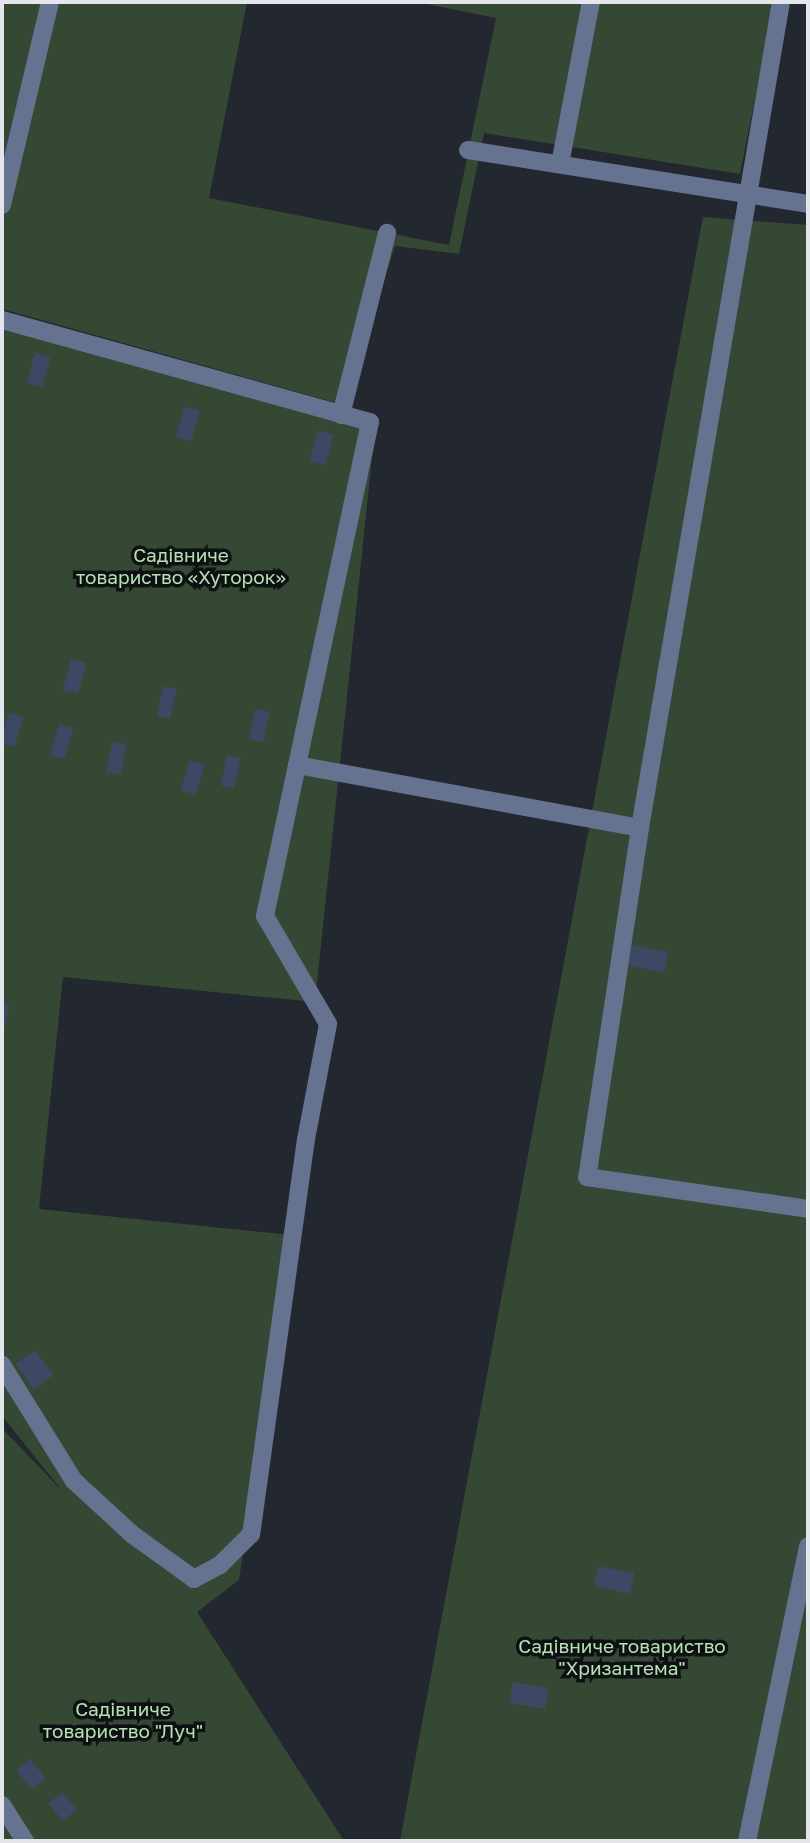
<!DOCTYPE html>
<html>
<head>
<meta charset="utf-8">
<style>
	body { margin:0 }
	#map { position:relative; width:810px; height:1843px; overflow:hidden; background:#23272f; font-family:"Golos Text",sans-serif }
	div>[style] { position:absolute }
	.green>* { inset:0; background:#354833 }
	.building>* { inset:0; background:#3c4864; transform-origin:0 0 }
	.minor>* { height:18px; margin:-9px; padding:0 9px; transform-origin:9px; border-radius:9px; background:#657390 }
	span { translate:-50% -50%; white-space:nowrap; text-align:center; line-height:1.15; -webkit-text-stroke:7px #0e1014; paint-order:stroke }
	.park-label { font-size:19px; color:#b6e1b1 }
	.frame { position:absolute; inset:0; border:4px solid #e4e6ec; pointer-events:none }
</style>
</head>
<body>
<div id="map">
	<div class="green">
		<div style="clip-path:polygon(2px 2px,247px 2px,209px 198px,449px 245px,496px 18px,417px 2px,774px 2px,740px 174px,484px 133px,459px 254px,395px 246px,344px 405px,2px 309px)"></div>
		<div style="clip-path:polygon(703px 217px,808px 225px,808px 1841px,400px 1841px)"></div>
		<div style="clip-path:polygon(2px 328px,375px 429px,315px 1002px,63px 977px,39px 1209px,291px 1235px,239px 1580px,197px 1612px,344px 1841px,2px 1841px,2px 1428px,63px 1492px,2px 1416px)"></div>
	</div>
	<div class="building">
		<div style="left:35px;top:353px;width:16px;height:31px;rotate:15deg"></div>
		<div style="left:184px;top:407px;width:16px;height:31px;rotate:15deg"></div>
		<div style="left:318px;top:430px;width:16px;height:32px;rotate:15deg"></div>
		<div style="left:71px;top:659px;width:16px;height:32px;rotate:15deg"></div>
		<div style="left:163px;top:686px;width:14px;height:31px;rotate:12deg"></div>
		<div style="left:255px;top:709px;width:15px;height:31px;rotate:11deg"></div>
		<div style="left:9px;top:712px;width:15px;height:32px;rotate:16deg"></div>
		<div style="left:59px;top:724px;width:15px;height:32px;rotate:16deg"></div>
		<div style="left:112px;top:742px;width:15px;height:31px;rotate:11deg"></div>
		<div style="left:227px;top:755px;width:14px;height:31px;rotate:12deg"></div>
		<div style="left:189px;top:760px;width:16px;height:32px;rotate:15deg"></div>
		<div style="left:632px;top:945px;width:37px;height:21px;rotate:11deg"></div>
		<div style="clip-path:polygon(2px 1004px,9px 1005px,3px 1038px,2px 1037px)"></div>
		<div style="left:35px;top:1350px;width:31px;height:24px;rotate:54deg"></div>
		<div style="left:598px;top:1566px;width:37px;height:21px;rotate:11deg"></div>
		<div style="left:513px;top:1682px;width:36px;height:21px;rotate:10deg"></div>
		<div style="left:30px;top:1759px;width:25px;height:18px;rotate:50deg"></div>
		<div style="left:62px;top:1792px;width:23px;height:18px;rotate:50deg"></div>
	</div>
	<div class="minor">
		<div style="left:781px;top:2px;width:838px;rotate:99.69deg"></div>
		<div style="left:640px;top:828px;width:353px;rotate:98.6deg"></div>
		<div style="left:587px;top:1177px;width:223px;rotate:8.2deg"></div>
		<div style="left:468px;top:150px;width:344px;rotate:9deg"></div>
		<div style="left:560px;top:164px;width:165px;rotate:-79.2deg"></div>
		<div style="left:2px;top:205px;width:209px;rotate:-76.7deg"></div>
		<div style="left:2px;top:320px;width:382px;rotate:15.5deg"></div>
		<div style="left:370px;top:422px;width:505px;rotate:102deg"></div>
		<div style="left:265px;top:916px;width:125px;rotate:59.7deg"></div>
		<div style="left:328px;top:1024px;width:117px;rotate:100.8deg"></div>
		<div style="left:306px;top:1139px;width:399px;rotate:97.9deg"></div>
		<div style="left:251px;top:1534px;width:44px;rotate:135deg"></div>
		<div style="left:220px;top:1565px;width:30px;rotate:152deg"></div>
		<div style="left:194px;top:1579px;width:75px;rotate:-144.2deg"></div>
		<div style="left:133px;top:1535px;width:80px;rotate:-137.5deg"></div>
		<div style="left:74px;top:1481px;width:137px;rotate:-121.8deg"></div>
		<div style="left:341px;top:415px;width:188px;rotate:-75.8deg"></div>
		<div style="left:297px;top:765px;width:349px;rotate:10.4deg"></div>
		<div style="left:2px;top:1805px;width:43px;rotate:57.4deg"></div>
		<div style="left:747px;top:1841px;width:301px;rotate:-78.3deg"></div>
	</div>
	<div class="park-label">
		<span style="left:181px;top:566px">Садівниче<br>товариство «Хуторок»</span>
		<span style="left:622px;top:1657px">Садівниче товариство<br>"Хризантема"</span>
		<span style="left:123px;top:1720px">Садівниче<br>товариство "Луч"</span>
	</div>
	<div class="frame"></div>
</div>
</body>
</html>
